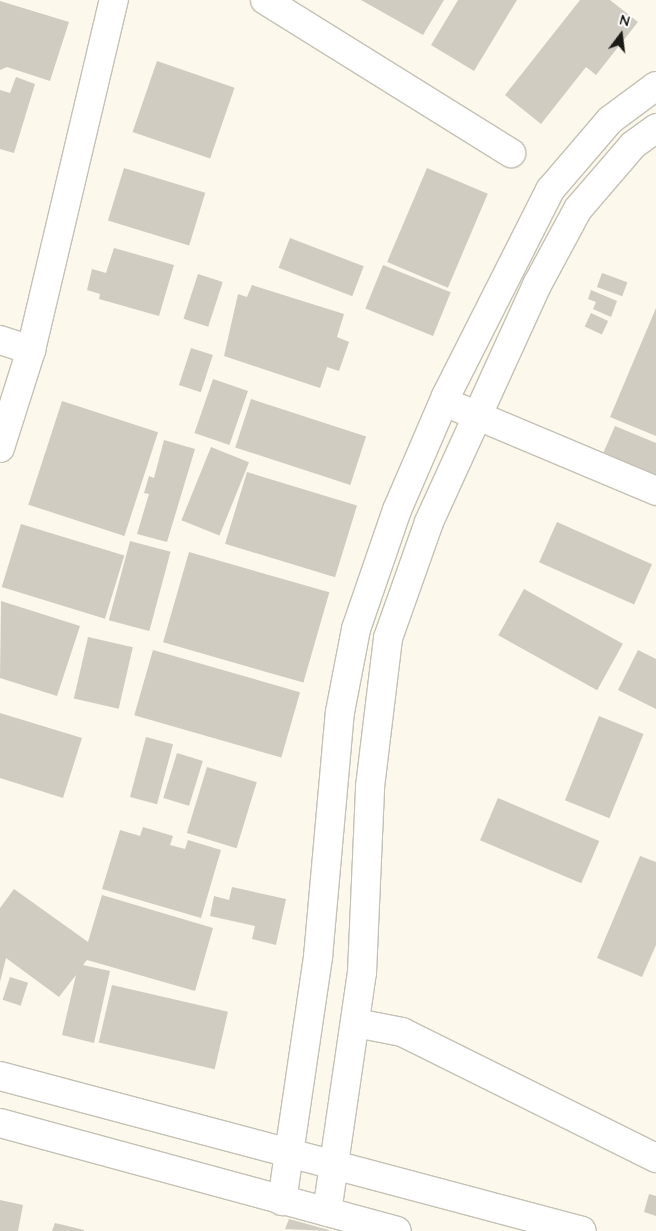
<!DOCTYPE html>
<html>
<head>
<meta charset="utf-8">
<style>
	body { margin:0 }
	#map { position:relative; width:656px; height:1231px; overflow:hidden; background:#fcf8ec; font-family:Quicksand,sans-serif }
	div>[style] { position:absolute }
	.building>* { inset:0; background:#d0ccc1; transform-origin:0 0 }
	.roads { filter:drop-shadow(1px 0 #c4c1b5) drop-shadow(-1px 0 #c4c1b5) drop-shadow(0 1px #c4c1b5) drop-shadow(0 -1px #c4c1b5) }
	.street>* { height:28px; margin:-14px; padding:0 14px; transform-origin:14px; border-radius:14px; background:#fff }
	.secondary>* { height:28px; margin:-14px; padding:0 14px; transform-origin:14px; border-radius:14px; background:#fff }
	span { translate:-50% -50%; white-space:nowrap; text-align:center; line-height:1.15; -webkit-text-stroke:5px #fff; paint-order:stroke }
	.north { position:absolute; left:596px; top:10px; width:50px; height:50px; -webkit-text-stroke:4px #fff; paint-order:stroke; rotate:15deg; font-size:14px; font-weight:700; line-height:20px; text-align:center; color:#1d1b17 }
	.north::after { content:''; display:block; margin:auto; width:18px; height:22px; background:#1d1b17; clip-path:polygon(50% 0,100% 100%,50% 72%,0 100%) }
</style>
</head>
<body>
<div id="map">
	<div class="building">
		<div style="clip-path:polygon(361px 0,444px 0,423px 35px)"></div>
		<div style="clip-path:polygon(458px 0,517px 0,474px 71px,431px 45px)"></div>
		<div style="clip-path:polygon(580px 0,610px 0,638px 22px,596px 75px,586px 67px,541px 124px,505px 95px)"></div>
		<div style="clip-path:polygon(0 1px,69px 22px,50px 81px,7px 67px,0 70px)"></div>
		<div style="left:157px;top:61px;width:82px;height:75px;rotate:19deg"></div>
		<div style="clip-path:polygon(16px 77px,35px 84px,14px 153px,0 149px,0 90px,10px 93px)"></div>
		<div style="left:124px;top:168px;width:85px;height:55px;rotate:17deg"></div>
		<div style="left:427px;top:168px;width:66px;height:102px;rotate:23deg"></div>
		<div style="left:290px;top:238px;width:79px;height:32px;rotate:21deg"></div>
		<div style="clip-path:polygon(114px 248px,174px 265px,159px 316px,99px 299px,100px 294px,87px 290px,92px 269px,106px 273px)"></div>
		<div style="left:383px;top:265px;width:73px;height:47px;rotate:22deg"></div>
		<div style="left:602px;top:273px;width:27px;height:15px;rotate:20deg"></div>
		<div style="left:198px;top:274px;width:26px;height:47px;rotate:18deg"></div>
		<div style="clip-path:polygon(252px 285px,344px 314px,337px 337px,349px 342px,339px 371px,327px 367px,320px 388px,224px 356px,238px 294px,247px 297px)"></div>
		<div style="clip-path:polygon(591px 290px,617px 301px,611px 317px,593px 309px,596px 302px,588px 299px)"></div>
		<div style="clip-path:polygon(656px 308px,656px 436px,610px 417px)"></div>
		<div style="left:591px;top:313px;width:19px;height:15px;rotate:25deg"></div>
		<div style="left:191px;top:348px;width:23px;height:39px;rotate:18deg"></div>
		<div style="left:213px;top:379px;width:37px;height:57px;rotate:19deg"></div>
		<div style="left:251px;top:399px;width:121px;height:51px;rotate:18deg"></div>
		<div style="left:62px;top:401px;width:101px;height:109px;rotate:18deg"></div>
		<div style="clip-path:polygon(615px 426px,656px 443px,656px 477px,601px 458px)"></div>
		<div style="clip-path:polygon(164px 440px,195px 449px,167px 542px,137px 534px,149px 494px,144px 493px,149px 476px,154px 478px)"></div>
		<div style="left:211px;top:447px;width:41px;height:79px;rotate:22deg"></div>
		<div style="left:247px;top:472px;width:115px;height:75px;rotate:17deg"></div>
		<div style="left:557px;top:522px;width:104px;height:44px;rotate:24deg"></div>
		<div style="left:21px;top:524px;width:108px;height:66px;rotate:17deg"></div>
		<div style="left:130px;top:541px;width:42px;height:82px;rotate:15deg"></div>
		<div style="left:189px;top:552px;width:146px;height:94px;rotate:16deg"></div>
		<div style="left:524px;top:589px;width:113px;height:53px;rotate:29deg"></div>
		<div style="clip-path:polygon(1px 601px,80px 626px,57px 696px,0 678px)"></div>
		<div style="left:88px;top:637px;width:46px;height:63px;rotate:13deg"></div>
		<div style="left:153px;top:650px;width:153px;height:68px;rotate:16deg"></div>
		<div style="clip-path:polygon(638px 650px,656px 659px,656px 709px,618px 690px)"></div>
		<div style="clip-path:polygon(0 713px,82px 738px,63px 798px,0 778px)"></div>
		<div style="left:599px;top:716px;width:48px;height:91px;rotate:22deg"></div>
		<div style="left:146px;top:737px;width:28px;height:62px;rotate:15deg"></div>
		<div style="left:177px;top:753px;width:27px;height:47px;rotate:17deg"></div>
		<div style="left:207px;top:767px;width:52px;height:69px;rotate:17deg"></div>
		<div style="left:498px;top:798px;width:110px;height:46px;rotate:23deg"></div>
		<div style="clip-path:polygon(143px 827px,173px 836px,170px 845px,185px 849px,188px 840px,221px 850px,201px 918px,102px 889px,120px 830px,140px 836px)"></div>
		<div style="clip-path:polygon(640px 856px,656px 862px,656px 945px,642px 977px,597px 958px)"></div>
		<div style="clip-path:polygon(232px 887px,286px 899px,276px 945px,252px 939px,255px 926px,210px 916px,214px 896px,229px 900px)"></div>
		<div style="clip-path:polygon(14px 889px,88px 942px,102px 895px,213px 928px,195px 991px,87px 960px,83px 965px,110px 971px,94px 1043px,62px 1035px,76px 975px,59px 997px,6px 958px,0 982px,0 908px)"></div>
		<div style="left:10px;top:977px;width:19px;height:24px;rotate:18deg"></div>
		<div style="left:112px;top:985px;width:119px;height:59px;rotate:13deg"></div>
		<div style="clip-path:polygon(649px 1194px,656px 1196px,656px 1216px,644px 1212px)"></div>
		<div style="clip-path:polygon(0 1200px,23px 1205px,18px 1231px,0 1231px)"></div>
		<div style="clip-path:polygon(289px 1219px,329px 1230px,329px 1231px,285px 1229px)"></div>
		<div style="clip-path:polygon(55px 1223px,84px 1230px,84px 1231px,52px 1231px)"></div>
	</div>
	<div class="roads">
		<div class="street">
			<div style="left:265px;top:0;width:290px;rotate:31.9deg"></div>
			<div style="left:0;top:340px;width:33px;rotate:18deg"></div>
			<div style="left:459px;top:408px;width:214px;rotate:22.8deg"></div>
			<div style="left:0;top:448px;width:103px;rotate:-72.4deg"></div>
			<div style="left:31px;top:350px;width:360px;rotate:-76.7deg"></div>
			<div style="left:356px;top:1023px;width:47px;rotate:11.1deg"></div>
			<div style="left:402px;top:1032px;width:284px;rotate:26.4deg"></div>
			<div style="left:282px;top:1201px;width:247px;rotate:-81.6deg"></div>
			<div style="left:318px;top:957px;width:246px;rotate:-84.9deg"></div>
			<div style="left:340px;top:712px;width:85px;rotate:-79.1deg"></div>
			<div style="left:356px;top:629px;width:126px;rotate:-71deg"></div>
			<div style="left:397px;top:510px;width:124px;rotate:-66.7deg"></div>
			<div style="left:446px;top:396px;width:231px;rotate:-63.2deg"></div>
			<div style="left:550px;top:190px;width:92px;rotate:-49.4deg"></div>
			<div style="left:610px;top:120px;width:57px;rotate:-36.5deg"></div>
			<div style="left:327px;top:1212px;width:242px;rotate:-81.7deg"></div>
			<div style="left:362px;top:973px;width:186px;rotate:-87.5deg"></div>
			<div style="left:370px;top:787px;width:150px;rotate:-83.1deg"></div>
			<div style="left:388px;top:638px;width:123px;rotate:-70.5deg"></div>
			<div style="left:429px;top:522px;width:260px;rotate:-65.5deg"></div>
			<div style="left:537px;top:285px;width:86px;rotate:-61.7deg"></div>
			<div style="left:578px;top:209px;width:84px;rotate:-49.3deg"></div>
			<div style="left:633px;top:145px;width:29px;rotate:-36deg"></div>
		</div>
		<div class="secondary">
			<div style="left:0;top:1076px;width:602px;rotate:14.91deg"></div>
			<div style="left:0;top:1123px;width:411px;rotate:15.2deg"></div>
		</div>
	</div>
	<div class="north">N</div>
</div>
</body>
</html>
